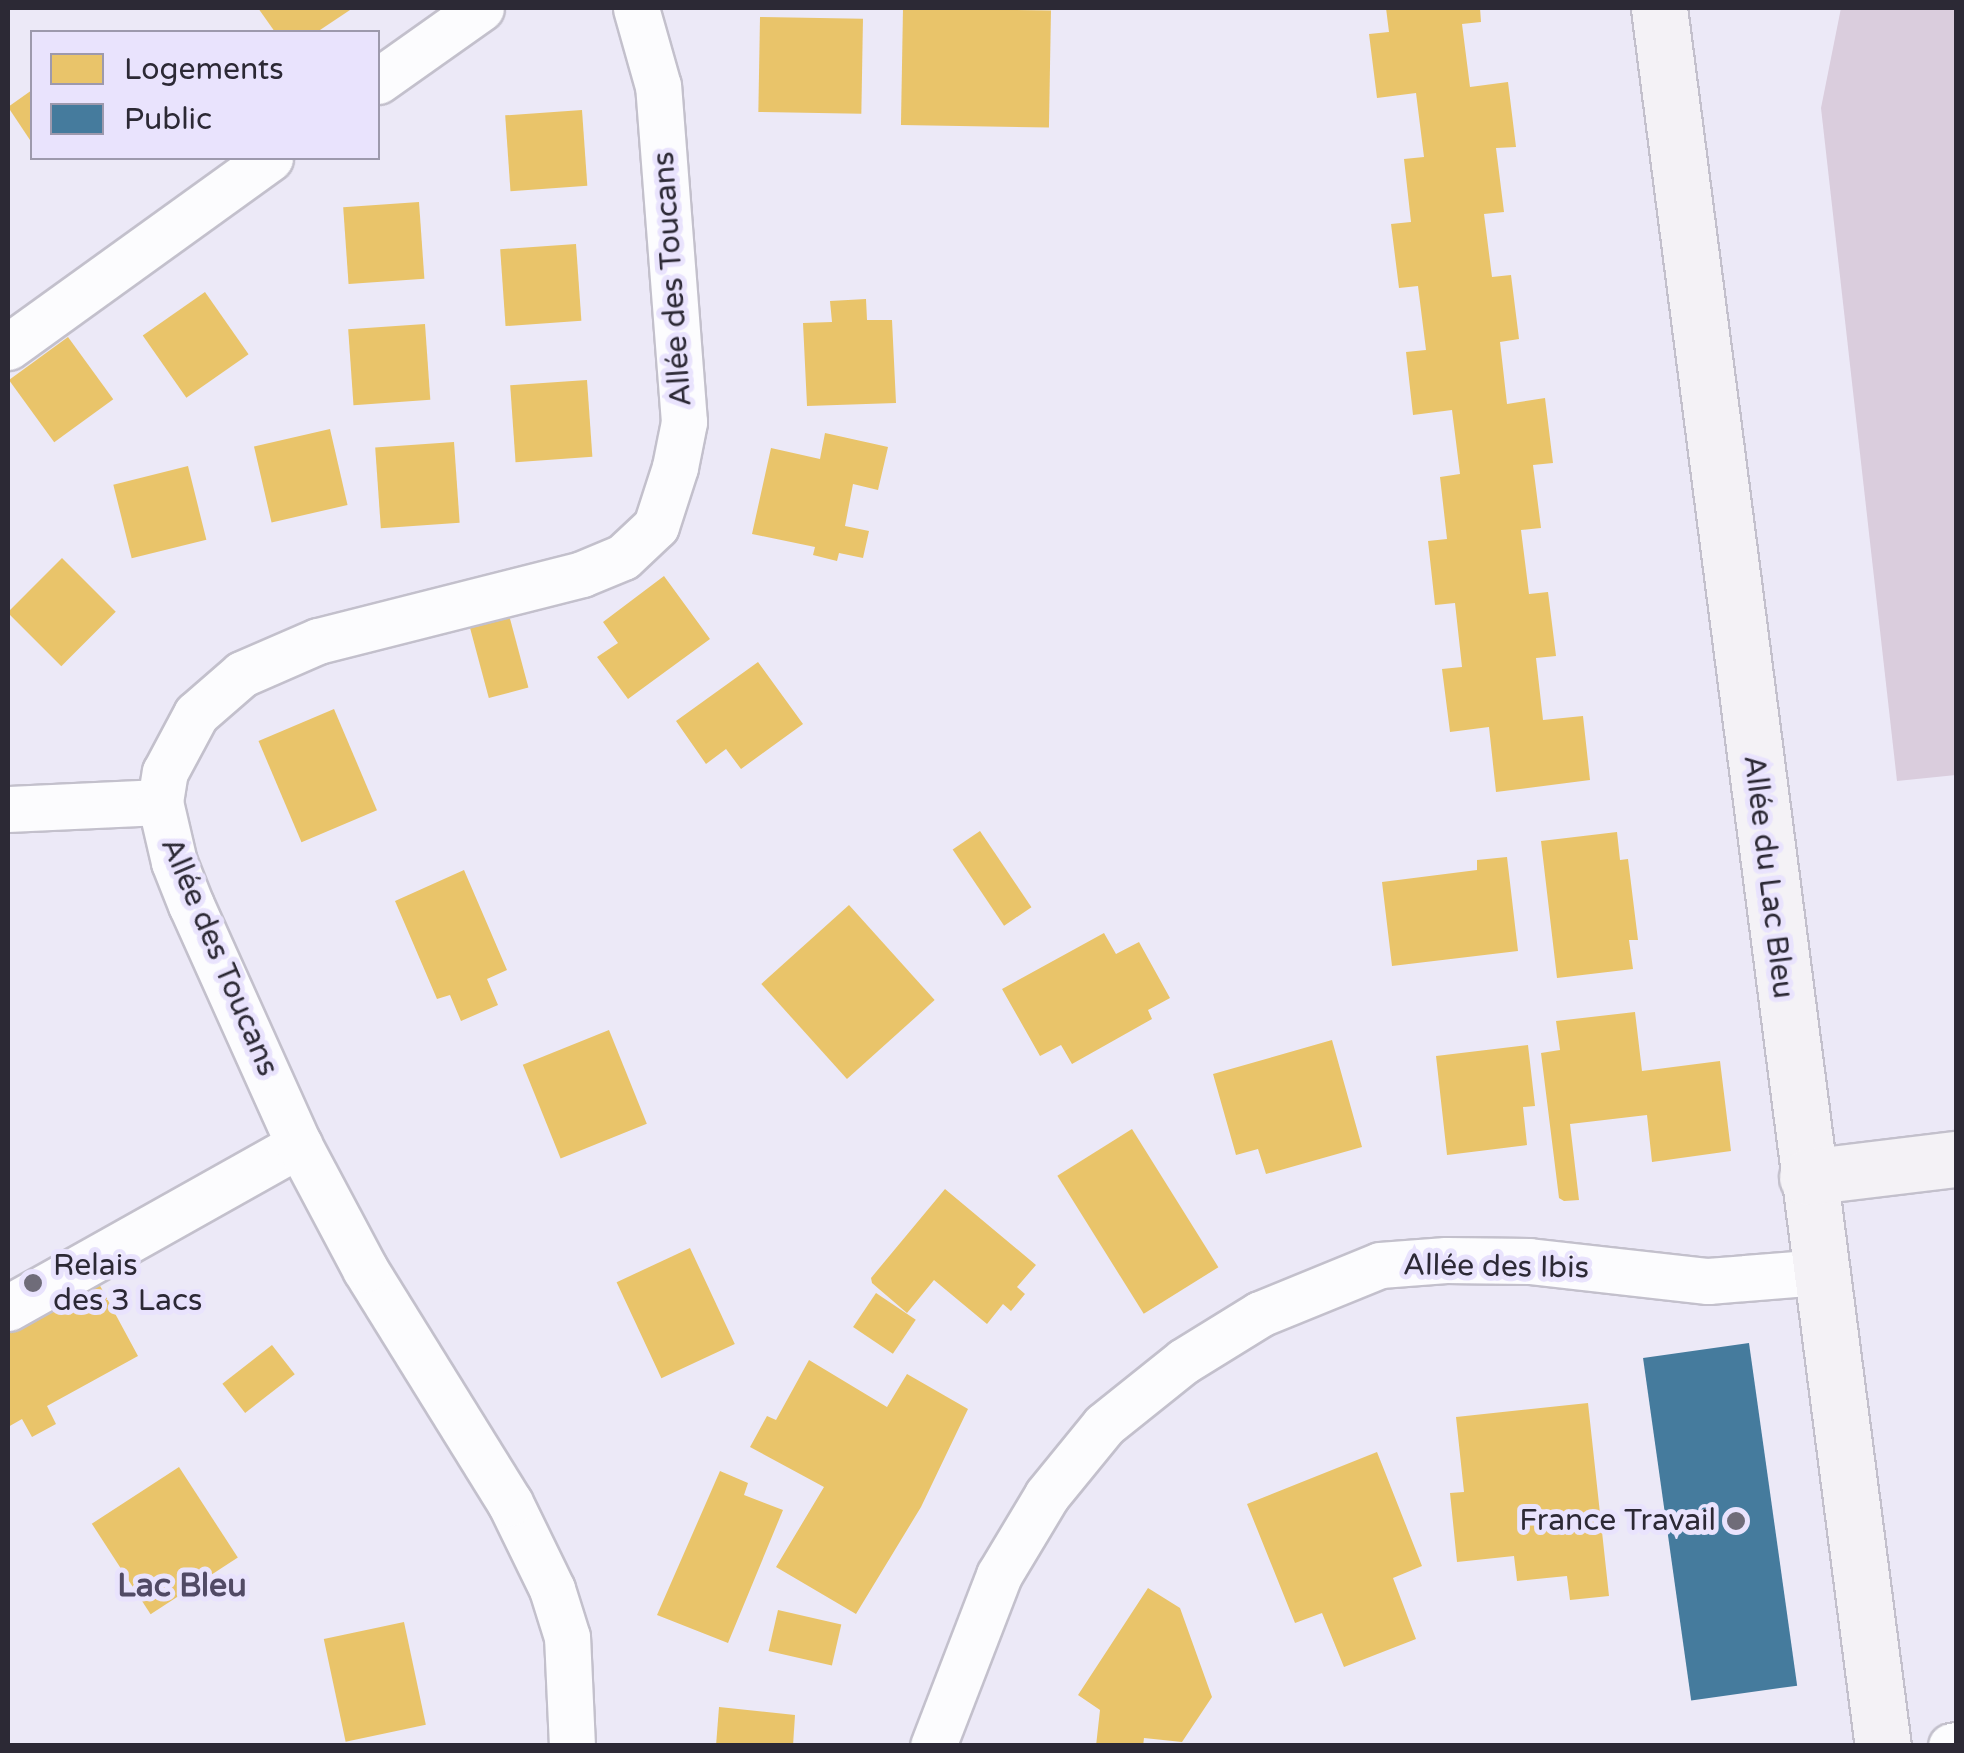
<!DOCTYPE html>
<html>
<head>
<meta charset="utf-8">
<style>
	body { margin:0 }
	#map { position:relative; width:1964px; height:1753px; overflow:hidden; background:#ece9f7; font-family:"Varela Round",sans-serif }
	div>[style] { position:absolute }
	.green>* { inset:0; background:#dacddd }
	.homes>* { inset:0; background:#e9c46a; transform-origin:0 0 }
	.public>* { inset:0; background:#457b9d; transform-origin:0 0 }
	.roads { filter:drop-shadow(2px 0 #c3c0cc) drop-shadow(-2px 0 #c3c0cc) drop-shadow(0 2px #c3c0cc) drop-shadow(0 -2px #c3c0cc) }
	.street>* { height:45px; margin:-22.5px; padding:0 22.5px; transform-origin:22.5px; border-radius:22.5px; background:#fcfcfe }
	.secondary>* { height:55px; margin:-27.5px; padding:0 27.5px; transform-origin:27.5px; border-radius:27.5px; background:#f4f2f6 }
	.dots>* { width:28px; height:28px; translate:-50% -50%; box-sizing:border-box; border:5px solid #e9e3fd; border-radius:50% }
	span { translate:-50% -50%; white-space:nowrap; text-align:center; line-height:1.15; -webkit-text-stroke:10px #e9e3fd; paint-order:stroke }
	.street-label { font-size:30px; color:#2c2935 }
	.poi-label { font-size:30px; color:#2c2935 }
	.left { translate:0 -50%; text-align:left }
	.right { translate:-100% -50%; text-align:right }
	.neighbourhood-label { font-size:32px; color:#514a65; font-weight:700 }
	.frame { position:absolute; inset:0; border:10px solid #2c2935; pointer-events:none }
	.legend { position:absolute; left:30px; top:30px; width:350px; height:130px; box-sizing:border-box; background:#e9e3fd; border:2px solid #9d99ad; margin:0; padding:12px 18px; list-style:none; font-size:30px; color:#2c2935 }
	.legend li { display:flex; align-items:center; gap:20px; height:50px }
	.legend b { width:50px; border:2px solid #9d99ad }
</style>
</head>
<body>
<div id="map">
	<div class="green">
		<div style="clip-path:polygon(1841px 8px,1956px 8px,1956px 775px,1897px 781px,1821px 108px)"></div>
	</div>
	<div class="homes">
		<div style="clip-path:polygon(258px 8px,353px 8px,317px 32px,275px 32px)"></div>
		<div style="left:903px;top:8px;width:148px;height:117px;rotate:1deg"></div>
		<div style="clip-path:polygon(1386px 8px,1480px 8px,1481px 22px,1462px 24px,1470px 87px,1508px 82px,1516px 147px,1496px 148px,1504px 212px,1484px 214px,1492px 277px,1511px 275px,1519px 339px,1500px 342px,1507px 404px,1545px 398px,1553px 463px,1533px 465px,1541px 528px,1521px 530px,1529px 594px,1548px 592px,1556px 656px,1536px 658px,1543px 720px,1583px 716px,1590px 780px,1496px 792px,1489px 727px,1450px 732px,1442px 669px,1462px 667px,1455px 603px,1435px 605px,1428px 541px,1447px 539px,1440px 477px,1460px 474px,1452px 410px,1413px 415px,1406px 352px,1426px 350px,1418px 286px,1399px 288px,1391px 224px,1411px 222px,1404px 159px,1424px 157px,1416px 93px,1377px 98px,1369px 34px,1389px 32px)"></div>
		<div style="left:760px;top:17px;width:103px;height:95px;rotate:1deg"></div>
		<div style="clip-path:polygon(32px 90px,32px 143px,8px 107px)"></div>
		<div style="left:582px;top:110px;width:76px;height:77px;rotate:86deg"></div>
		<div style="left:419px;top:202px;width:77px;height:76px;rotate:86deg"></div>
		<div style="left:576px;top:244px;width:77px;height:76px;rotate:86deg"></div>
		<div style="left:205px;top:292px;width:76px;height:76px;rotate:55deg"></div>
		<div style="clip-path:polygon(866px 299px,867px 320px,892px 320px,896px 403px,807px 406px,803px 323px,832px 322px,830px 301px)"></div>
		<div style="left:425px;top:324px;width:76px;height:77px;rotate:86deg"></div>
		<div style="left:68px;top:337px;width:77px;height:73px;rotate:54deg"></div>
		<div style="left:587px;top:380px;width:77px;height:77px;rotate:86deg"></div>
		<div style="left:330px;top:429px;width:78px;height:78px;rotate:77deg"></div>
		<div style="clip-path:polygon(825px 433px,888px 447px,878px 490px,853px 484px,845px 526px,869px 531px,863px 558px,839px 553px,837px 561px,813px 555px,815px 547px,752px 534px,771px 448px,820px 459px)"></div>
		<div style="left:454px;top:442px;width:81px;height:79px;rotate:86deg"></div>
		<div style="left:188px;top:466px;width:76px;height:77px;rotate:76deg"></div>
		<div style="left:62px;top:558px;width:76px;height:77px;rotate:45deg"></div>
		<div style="clip-path:polygon(664px 576px,710px 639px,628px 699px,597px 657px,618px 643px,603px 622px)"></div>
		<div style="left:509px;top:615px;width:75px;height:41px;rotate:75deg"></div>
		<div style="clip-path:polygon(758px 662px,803px 724px,741px 769px,726px 749px,706px 764px,676px 721px)"></div>
		<div style="left:334px;top:709px;width:110px;height:82px;rotate:67deg"></div>
		<div style="left:980px;top:831px;width:92px;height:33px;rotate:56deg"></div>
		<div style="clip-path:polygon(1617px 832px,1620px 860px,1628px 859px,1638px 940px,1629px 940px,1633px 969px,1557px 978px,1541px 841px)"></div>
		<div style="clip-path:polygon(1507px 857px,1518px 951px,1392px 966px,1382px 882px,1477px 870px,1477px 860px)"></div>
		<div style="clip-path:polygon(464px 870px,507px 970px,487px 979px,498px 1005px,461px 1021px,450px 995px,437px 999px,395px 901px)"></div>
		<div style="left:849px;top:905px;width:128px;height:118px;rotate:48deg"></div>
		<div style="clip-path:polygon(1104px 933px,1116px 954px,1139px 942px,1170px 998px,1148px 1010px,1152px 1019px,1072px 1064px,1061px 1045px,1040px 1056px,1002px 989px)"></div>
		<div style="clip-path:polygon(1635px 1012px,1642px 1071px,1720px 1061px,1731px 1151px,1652px 1162px,1647px 1115px,1570px 1124px,1579px 1200px,1564px 1201px,1559px 1198px,1541px 1053px,1560px 1050px,1556px 1021px)"></div>
		<div style="left:609px;top:1030px;width:101px;height:93px;rotate:68deg"></div>
		<div style="clip-path:polygon(1332px 1040px,1362px 1147px,1266px 1174px,1258px 1149px,1236px 1155px,1213px 1074px)"></div>
		<div style="clip-path:polygon(1528px 1045px,1535px 1106px,1523px 1107px,1527px 1145px,1447px 1155px,1436px 1056px)"></div>
		<div style="left:1132px;top:1129px;width:163px;height:88px;rotate:58deg"></div>
		<div style="clip-path:polygon(945px 1189px,1036px 1265px,1017px 1287px,1025px 1294px,1011px 1311px,1003px 1304px,987px 1324px,934px 1280px,907px 1313px,872px 1283px,871px 1278px)"></div>
		<div style="left:690px;top:1248px;width:106px;height:81px;rotate:65deg"></div>
		<div style="clip-path:polygon(84px 1256px,138px 1356px,47px 1406px,56px 1424px,32px 1437px,22px 1419px,8px 1427px,8px 1297px)"></div>
		<div style="left:876px;top:1293px;width:48px;height:41px;rotate:34deg"></div>
		<div style="left:272px;top:1345px;width:37px;height:63px;rotate:52deg"></div>
		<div style="clip-path:polygon(809px 1360px,887px 1407px,907px 1374px,968px 1409px,921px 1507px,856px 1614px,776px 1567px,824px 1487px,750px 1447px,767px 1416px,776px 1420px)"></div>
		<div style="clip-path:polygon(1588px 1403px,1609px 1596px,1570px 1600px,1567px 1576px,1517px 1581px,1514px 1556px,1457px 1562px,1450px 1493px,1464px 1492px,1456px 1417px)"></div>
		<div style="clip-path:polygon(1377px 1452px,1422px 1566px,1393px 1578px,1416px 1639px,1344px 1667px,1322px 1613px,1295px 1623px,1247px 1504px)"></div>
		<div style="left:179px;top:1467px;width:108px;height:104px;rotate:57deg"></div>
		<div style="clip-path:polygon(720px 1471px,748px 1483px,744px 1495px,783px 1510px,728px 1643px,657px 1615px)"></div>
		<div style="clip-path:polygon(1148px 1588px,1180px 1608px,1212px 1697px,1182px 1742px,1144px 1738px,1143px 1746px,1096px 1746px,1100px 1710px,1078px 1695px)"></div>
		<div style="left:778px;top:1610px;width:65px;height:42px;rotate:13deg"></div>
		<div style="left:404px;top:1622px;width:105px;height:82px;rotate:78deg"></div>
		<div style="clip-path:polygon(719px 1707px,795px 1715px,793px 1746px,716px 1746px)"></div>
	</div>
	<div class="public">
		<div style="left:1749px;top:1343px;width:346px;height:107px;rotate:82deg"></div>
	</div>
	<div class="roads">
		<div class="street">
			<div style="left:378px;top:81px;width:126px;rotate:-35.3deg"></div>
			<div style="left:8px;top:347px;width:323px;rotate:-35.8deg"></div>
			<div style="left:8px;top:809px;width:152px;rotate:-2.6deg"></div>
			<div style="left:8px;top:1308px;width:334px;rotate:-29.3deg"></div>
			<div style="left:572px;top:1746px;width:109px;rotate:-92.6deg"></div>
			<div style="left:567px;top:1637px;width:50px;rotate:-107.4deg"></div>
			<div style="left:552px;top:1589px;width:96px;rotate:-116deg"></div>
			<div style="left:510px;top:1503px;width:275px;rotate:-121.8deg"></div>
			<div style="left:365px;top:1269px;width:140px;rotate:-118deg"></div>
			<div style="left:299px;top:1145px;width:263px;rotate:-114.2deg"></div>
			<div style="left:191px;top:905px;width:46px;rotate:-111.6deg"></div>
			<div style="left:174px;top:862px;width:62px;rotate:-103.1deg"></div>
			<div style="left:160px;top:802px;width:30px;rotate:-81deg"></div>
			<div style="left:165px;top:772px;width:66px;rotate:-61.9deg"></div>
			<div style="left:196px;top:714px;width:61px;rotate:-41deg"></div>
			<div style="left:242px;top:674px;width:83px;rotate:-23.5deg"></div>
			<div style="left:318px;top:641px;width:272px;rotate:-14.2deg"></div>
			<div style="left:582px;top:574px;width:44px;rotate:-22.5deg"></div>
			<div style="left:623px;top:557px;width:45px;rotate:-43.2deg"></div>
			<div style="left:656px;top:526px;width:62px;rotate:-72.1deg"></div>
			<div style="left:675px;top:467px;width:46px;rotate:-78.7deg"></div>
			<div style="left:684px;top:422px;width:337px;rotate:-94.4deg"></div>
			<div style="left:658px;top:86px;width:81px;rotate:-105.8deg"></div>
			<div style="left:933px;top:1746px;width:183px;rotate:-68.9deg"></div>
			<div style="left:999px;top:1575px;width:93px;rotate:-59deg"></div>
			<div style="left:1047px;top:1495px;width:90px;rotate:-50.8deg"></div>
			<div style="left:1104px;top:1425px;width:102px;rotate:-38.7deg"></div>
			<div style="left:1184px;top:1361px;width:89px;rotate:-31.7deg"></div>
			<div style="left:1260px;top:1314px;width:130px;rotate:-22.2deg"></div>
			<div style="left:1380px;top:1265px;width:66px;rotate:-4.3deg"></div>
			<div style="left:1446px;top:1260px;width:83px;rotate:0.7deg"></div>
			<div style="left:1529px;top:1261px;width:180px;rotate:6.4deg"></div>
			<div style="left:1708px;top:1281px;width:111px;rotate:-4.6deg"></div>
			<div style="left:1951px;top:1746px;width:5px;rotate:-11deg"></div>
		</div>
		<div class="secondary">
			<div style="left:1659px;top:8px;width:1752px;rotate:82.66deg"></div>
			<div style="left:1807px;top:1177px;width:150px;rotate:-6.9deg"></div>
		</div>
	</div>
	<div class="dots">
		<div style="left:33px;top:1283px;background:#6f6c79"></div>
		<div style="left:1736px;top:1521px;background:#6f6c79"></div>
	</div>
	<div class="street-label">
		<span style="left:673px;top:279px;rotate:-94deg">Allée des Toucans</span>
		<span style="left:1768px;top:877px;rotate:83deg">Allée du Lac Bleu</span>
		<span style="left:219px;top:957px;rotate:67deg">Allée des Toucans</span>
		<span style="left:1496px;top:1267px;rotate:1deg">Allée des Ibis</span>
	</div>
	<div class="poi-label">
		<span class="left" style="left:53px;top:1283px">Relais<br>des 3 Lacs</span>
		<span class="right" style="left:1716px;top:1521px">France Travail</span>
	</div>
	<div class="neighbourhood-label">
		<span style="left:182px;top:1586px">Lac Bleu</span>
	</div>
	<div class="frame"></div>
	<ul class="legend">
	<li><b style="height:28px;background:#e9c46a"></b>Logements</li>
	<li><b style="height:28px;background:#457b9d"></b>Public</li>
	</ul>
</div>
</body>
</html>
